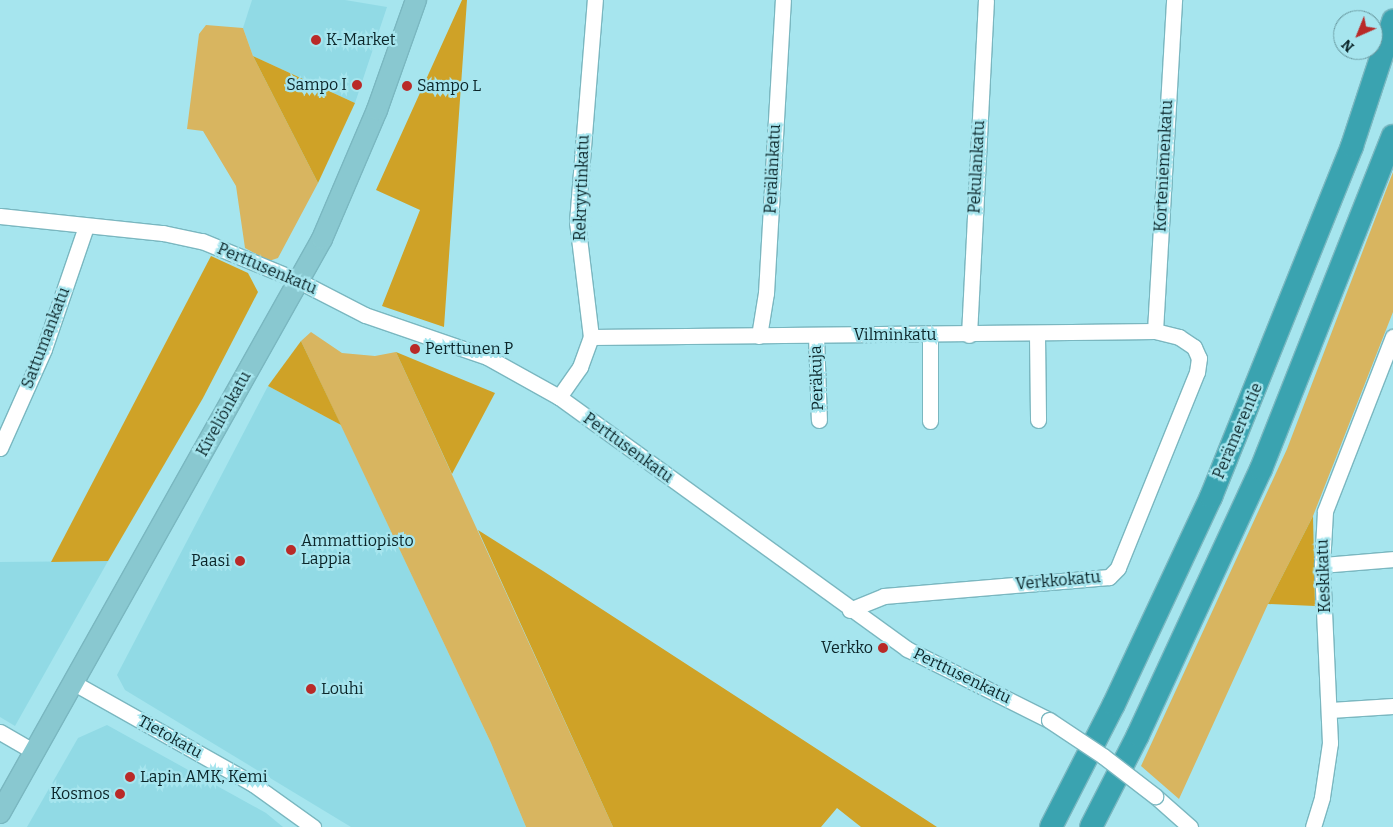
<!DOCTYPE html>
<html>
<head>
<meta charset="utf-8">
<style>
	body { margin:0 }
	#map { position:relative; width:1393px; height:827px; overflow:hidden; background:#a6e5ee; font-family:Bitter,serif }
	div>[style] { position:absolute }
	.built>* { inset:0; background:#91dae5 }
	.green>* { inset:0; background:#d8b560 }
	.forest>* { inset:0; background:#cfa227 }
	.roads { filter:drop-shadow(1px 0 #7ab7c0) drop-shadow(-1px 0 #7ab7c0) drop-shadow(0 1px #7ab7c0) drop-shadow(0 -1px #7ab7c0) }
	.minor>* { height:15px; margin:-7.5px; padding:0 7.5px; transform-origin:7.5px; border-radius:7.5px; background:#fff }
	.major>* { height:20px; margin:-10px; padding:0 10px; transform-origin:10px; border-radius:10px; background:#89c8d0 }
	.highway>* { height:22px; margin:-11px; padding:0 11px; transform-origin:11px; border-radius:11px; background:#3aa3b0 }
	.bridges { filter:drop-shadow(1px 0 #7ab7c0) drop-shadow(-1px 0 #7ab7c0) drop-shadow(0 1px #7ab7c0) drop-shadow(0 -1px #7ab7c0) }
	.minor-bridge>* { height:15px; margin:-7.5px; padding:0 7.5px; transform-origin:7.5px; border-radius:7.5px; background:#fff }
	.dots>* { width:14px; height:14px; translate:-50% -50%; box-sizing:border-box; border:2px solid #a6e5ee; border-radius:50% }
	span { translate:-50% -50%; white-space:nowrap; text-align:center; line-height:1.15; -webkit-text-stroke:4.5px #a6e5ee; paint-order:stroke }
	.poi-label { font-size:16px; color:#0b2529 }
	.left { translate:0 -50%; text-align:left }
	.right { translate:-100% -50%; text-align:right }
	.street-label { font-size:16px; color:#0b2529 }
	.north { position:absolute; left:1333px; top:10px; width:50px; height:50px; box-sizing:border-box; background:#a6e5ee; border:1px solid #68989f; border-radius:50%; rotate:224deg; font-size:14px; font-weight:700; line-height:20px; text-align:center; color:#0b2529 }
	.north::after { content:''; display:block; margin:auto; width:18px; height:22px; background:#b92a28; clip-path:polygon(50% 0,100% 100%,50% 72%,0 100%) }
</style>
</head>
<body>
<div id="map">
	<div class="built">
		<div style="clip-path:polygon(252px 0,345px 0,387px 7px,355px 103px,253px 56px,243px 28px)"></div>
		<div style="clip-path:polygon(268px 386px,341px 425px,491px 743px,526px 827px,351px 827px,125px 690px,117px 675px)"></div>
		<div style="clip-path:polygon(108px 561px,15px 726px,0 717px,0 562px)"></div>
		<div style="clip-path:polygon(107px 725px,266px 813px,283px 827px,27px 827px,78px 738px)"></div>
	</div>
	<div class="green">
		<div style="clip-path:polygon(206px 25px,243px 28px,253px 56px,318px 183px,278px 258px,269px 261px,245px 248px,236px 186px,203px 131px,187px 129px,199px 34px)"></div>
		<div style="clip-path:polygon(1393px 172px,1393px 312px,1313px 516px,1268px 604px,1179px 799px,1141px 766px,1287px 449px)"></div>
		<div style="clip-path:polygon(311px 332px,342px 353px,375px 356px,396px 352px,613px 827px,526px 827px,491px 743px,301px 341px)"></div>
	</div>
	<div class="forest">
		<div style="clip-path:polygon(462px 0,467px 0,444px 327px,382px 306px,420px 210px,376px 190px)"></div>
		<div style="clip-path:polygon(253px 56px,355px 103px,318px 183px)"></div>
		<div style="clip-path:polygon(211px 256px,248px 273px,258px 292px,203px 398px,108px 561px,51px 562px)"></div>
		<div style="clip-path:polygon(301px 341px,341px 425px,268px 386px)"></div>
		<div style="clip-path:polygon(396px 352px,495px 393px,452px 474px)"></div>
		<div style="clip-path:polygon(1313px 516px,1315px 606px,1268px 604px)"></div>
		<div style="clip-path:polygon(478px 530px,543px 571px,937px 827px,861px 827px,837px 808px,821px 827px,613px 827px)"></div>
	</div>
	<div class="roads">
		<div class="minor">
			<div style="left:0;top:216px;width:164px;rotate:6deg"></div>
			<div style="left:163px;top:233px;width:40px;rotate:12deg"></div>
			<div style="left:202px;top:241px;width:105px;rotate:22.4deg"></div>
			<div style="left:299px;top:281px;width:74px;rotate:27.3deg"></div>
			<div style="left:365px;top:315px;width:129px;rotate:19deg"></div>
			<div style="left:487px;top:357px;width:82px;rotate:29.1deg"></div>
			<div style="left:559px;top:397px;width:430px;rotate:35.9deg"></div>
			<div style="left:907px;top:649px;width:159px;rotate:26.6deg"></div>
			<div style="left:1155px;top:331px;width:332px;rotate:-86.7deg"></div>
			<div style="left:930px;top:335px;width:86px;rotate:90deg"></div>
			<div style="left:969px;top:335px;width:335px;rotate:-87.1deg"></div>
			<div style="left:1037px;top:335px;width:85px;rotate:89.3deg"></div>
			<div style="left:759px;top:336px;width:44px;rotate:-80.8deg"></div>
			<div style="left:766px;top:293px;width:293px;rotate:-86.7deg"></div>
			<div style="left:816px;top:336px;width:84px;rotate:88deg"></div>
			<div style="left:591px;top:337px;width:564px;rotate:-0.61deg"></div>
			<div style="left:1155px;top:331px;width:25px;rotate:14deg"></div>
			<div style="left:1179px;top:337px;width:18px;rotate:34deg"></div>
			<div style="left:1194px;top:347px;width:12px;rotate:66deg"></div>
			<div style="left:1199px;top:358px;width:14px;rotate:98deg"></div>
			<div style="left:1197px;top:372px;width:211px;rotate:112deg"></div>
			<div style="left:1118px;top:568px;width:13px;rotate:135deg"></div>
			<div style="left:1109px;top:577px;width:226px;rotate:175.2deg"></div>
			<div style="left:884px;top:596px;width:37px;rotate:158deg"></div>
			<div style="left:559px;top:397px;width:37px;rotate:-55deg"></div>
			<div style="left:580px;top:367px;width:32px;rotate:-70deg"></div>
			<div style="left:591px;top:337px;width:116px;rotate:-96.9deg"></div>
			<div style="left:577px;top:222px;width:223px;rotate:-85.4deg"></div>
			<div style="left:0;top:448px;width:108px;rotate:-66deg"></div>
			<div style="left:44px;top:349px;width:130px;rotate:-71.1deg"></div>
			<div style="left:1322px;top:565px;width:71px;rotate:-4.8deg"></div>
			<div style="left:74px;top:683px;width:206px;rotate:29.4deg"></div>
			<div style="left:253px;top:784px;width:74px;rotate:35.6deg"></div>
			<div style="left:1330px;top:710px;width:63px;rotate:-3.6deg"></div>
			<div style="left:0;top:732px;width:39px;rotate:30deg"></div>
			<div style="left:1155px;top:796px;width:47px;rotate:41.5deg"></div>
			<div style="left:1313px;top:827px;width:31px;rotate:-73deg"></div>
			<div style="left:1322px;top:797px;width:55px;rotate:-81.6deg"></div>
			<div style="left:1330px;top:743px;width:178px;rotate:-92.6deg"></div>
			<div style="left:1322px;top:565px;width:54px;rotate:-86.8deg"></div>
			<div style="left:1325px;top:511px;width:187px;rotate:-68.7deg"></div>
		</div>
		<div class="major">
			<div style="left:0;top:813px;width:658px;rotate:-60.71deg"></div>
			<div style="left:322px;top:239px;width:140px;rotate:-66.9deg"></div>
			<div style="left:377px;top:110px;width:117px;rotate:-70.5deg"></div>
		</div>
		<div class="highway">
			<div style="left:1051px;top:827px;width:138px;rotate:-62.9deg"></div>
			<div style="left:1114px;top:704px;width:229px;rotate:-64.9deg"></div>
			<div style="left:1211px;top:497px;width:378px;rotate:-68.1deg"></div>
			<div style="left:1352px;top:146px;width:132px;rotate:-71.8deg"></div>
			<div style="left:1091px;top:827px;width:103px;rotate:-62.9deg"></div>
			<div style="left:1138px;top:735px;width:293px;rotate:-65.2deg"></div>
			<div style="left:1261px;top:469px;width:358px;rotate:-68.4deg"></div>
		</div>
	</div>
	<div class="bridges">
		<div class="minor-bridge">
			<div style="left:1049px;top:720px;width:65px;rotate:33.7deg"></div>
			<div style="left:1103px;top:756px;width:66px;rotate:37.6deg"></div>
		</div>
	</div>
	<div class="dots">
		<div style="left:316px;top:40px;background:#b92a28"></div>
		<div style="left:357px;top:85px;background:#b92a28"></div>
		<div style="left:407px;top:86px;background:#b92a28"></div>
		<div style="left:415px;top:349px;background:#b92a28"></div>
		<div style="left:291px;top:550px;background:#b92a28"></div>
		<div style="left:240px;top:561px;background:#b92a28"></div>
		<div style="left:883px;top:648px;background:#b92a28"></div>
		<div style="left:311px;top:689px;background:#b92a28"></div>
		<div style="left:130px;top:777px;background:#b92a28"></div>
		<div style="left:120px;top:794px;background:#b92a28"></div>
	</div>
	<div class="poi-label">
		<span class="left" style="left:326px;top:40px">K-Market</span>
		<span class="right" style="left:347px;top:85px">Sampo I</span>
		<span class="left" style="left:417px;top:86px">Sampo L</span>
		<span class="left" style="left:425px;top:349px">Perttunen P</span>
		<span class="left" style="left:301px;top:550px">Ammattiopisto<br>Lappia</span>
		<span class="right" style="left:230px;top:561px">Paasi</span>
		<span class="right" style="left:873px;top:648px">Verkko</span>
		<span class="left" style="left:321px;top:689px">Louhi</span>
		<span class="left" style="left:140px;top:777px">Lapin AMK, Kemi</span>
		<span class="right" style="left:110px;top:794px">Kosmos</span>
	</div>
	<div class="street-label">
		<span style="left:1164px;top:166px;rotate:-87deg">Korteniemenkatu</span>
		<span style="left:977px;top:167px;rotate:-87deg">Pekulankatu</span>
		<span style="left:773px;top:169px;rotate:-87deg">Perälänkatu</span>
		<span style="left:582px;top:188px;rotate:-88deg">Rekryytinkatu</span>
		<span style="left:267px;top:269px;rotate:23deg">Perttusenkatu</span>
		<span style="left:895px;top:335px">Vilminkatu</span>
		<span style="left:46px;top:338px;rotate:-69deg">Sattumankatu</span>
		<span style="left:817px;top:378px;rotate:-92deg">Peräkuja</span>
		<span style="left:224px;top:414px;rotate:-61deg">Kiveliönkatu</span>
		<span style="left:1238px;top:431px;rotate:-67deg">Perämerentie</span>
		<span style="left:628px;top:448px;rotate:36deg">Perttusenkatu</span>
		<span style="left:1324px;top:576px;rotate:-92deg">Keskikatu</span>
		<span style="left:1058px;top:581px;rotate:-5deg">Verkkokatu</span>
		<span style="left:962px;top:676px;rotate:26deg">Perttusenkatu</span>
		<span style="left:170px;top:737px;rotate:29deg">Tietokatu</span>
	</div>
	<div class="north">N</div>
</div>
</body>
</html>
